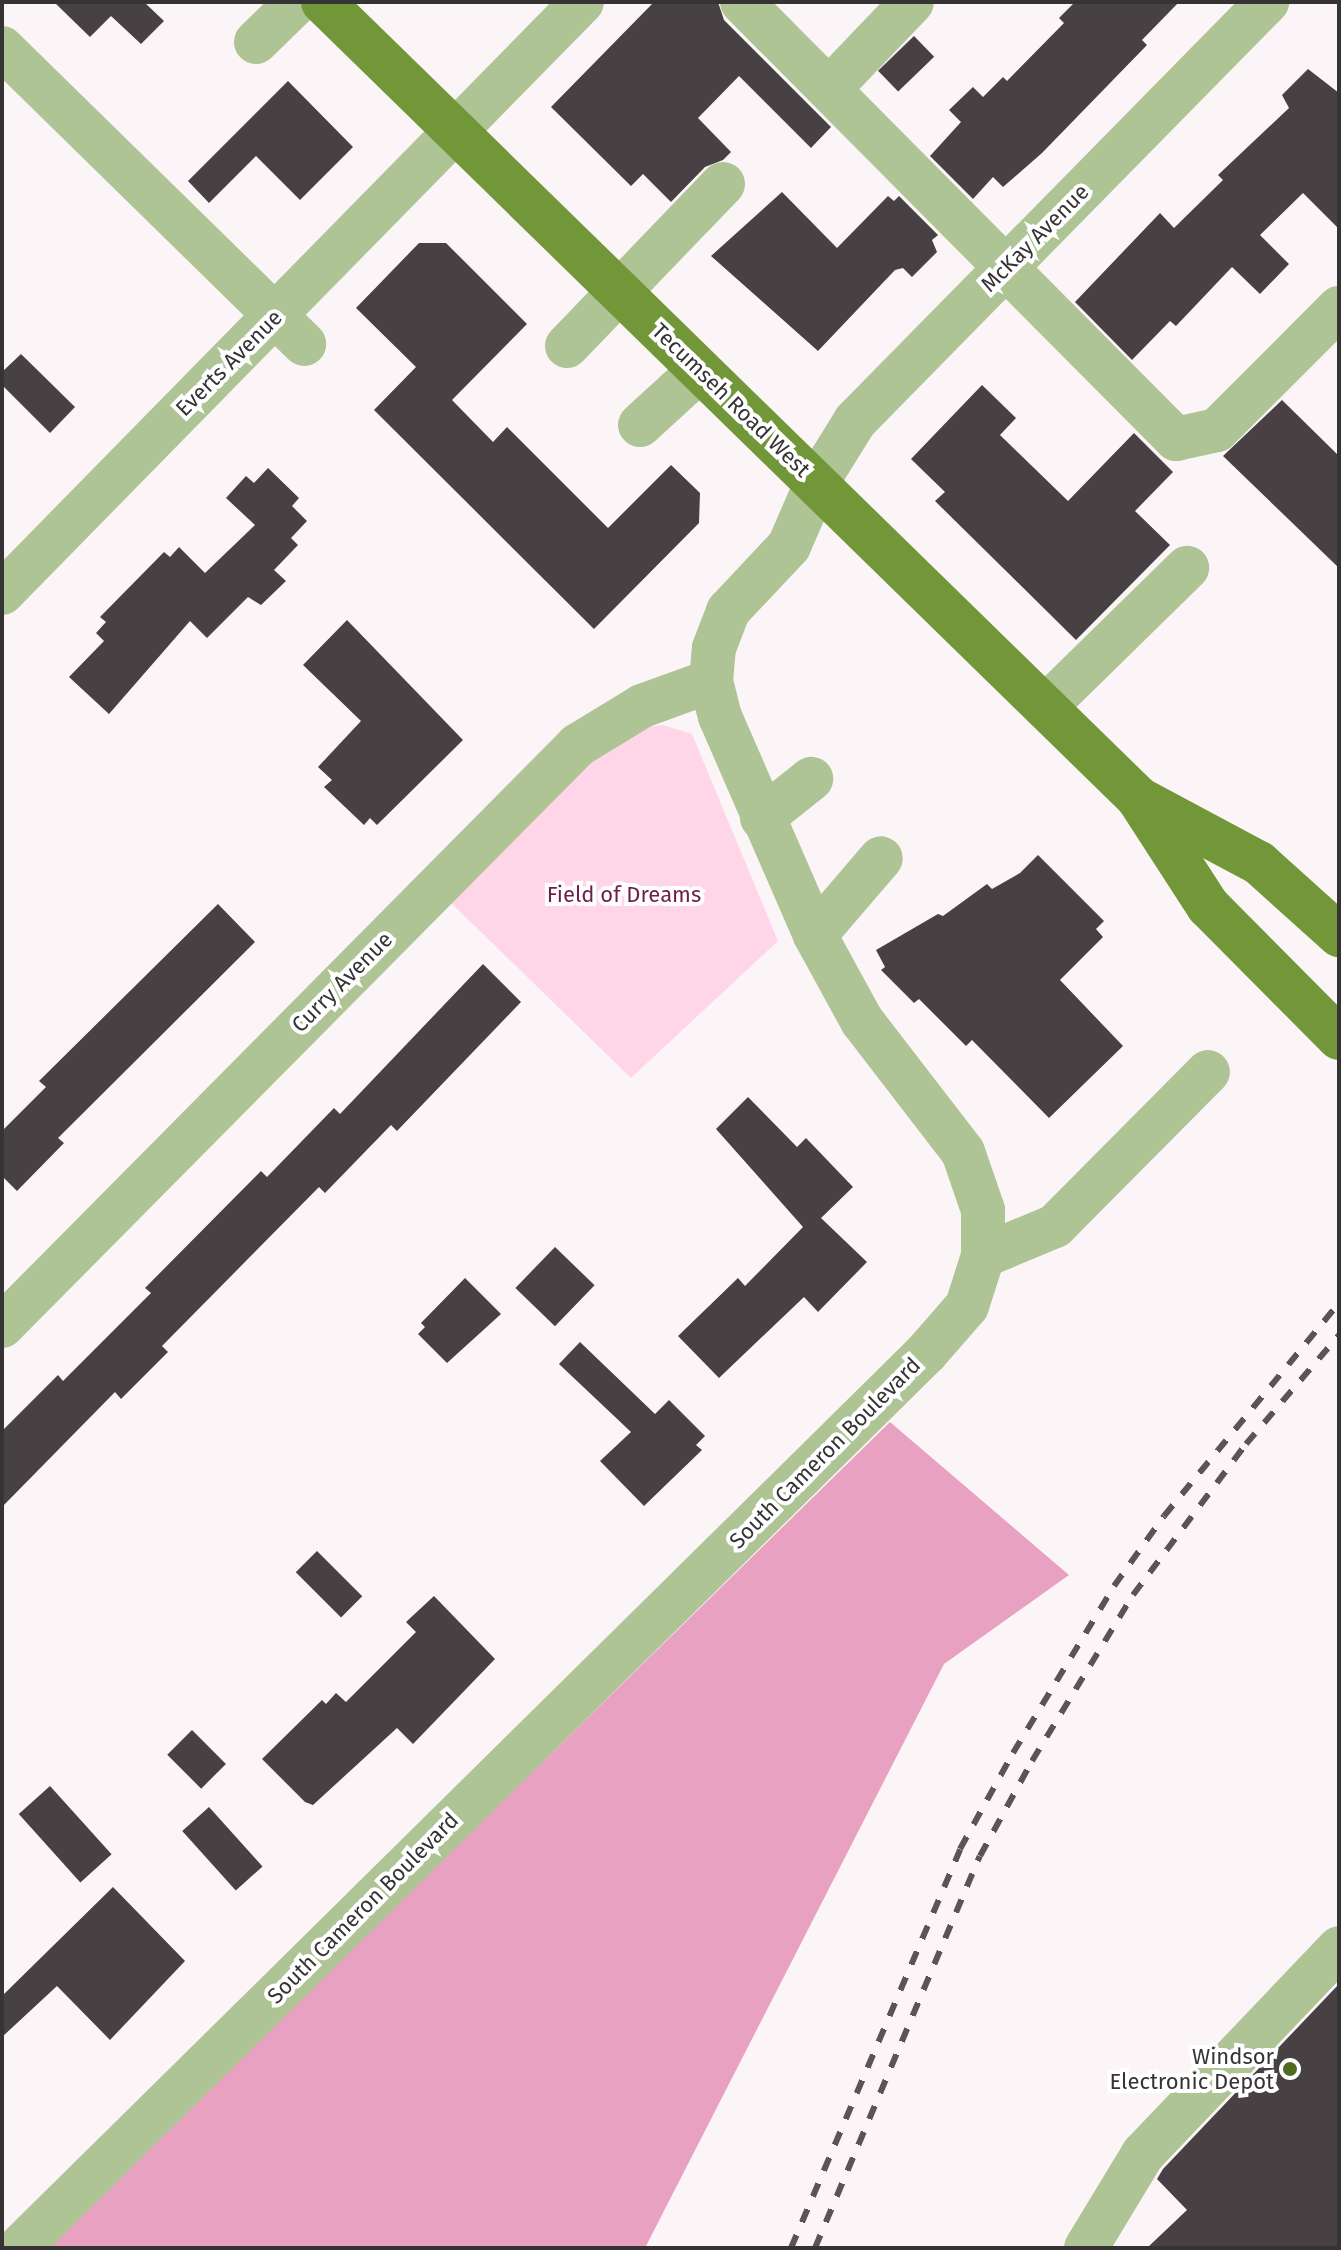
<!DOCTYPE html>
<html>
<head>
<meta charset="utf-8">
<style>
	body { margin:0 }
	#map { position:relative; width:1341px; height:2250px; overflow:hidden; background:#fcf5f8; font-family:"Fira Sans",sans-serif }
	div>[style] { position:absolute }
	.green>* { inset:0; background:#ffd6e7 }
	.forest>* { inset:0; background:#e9a1c1 }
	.building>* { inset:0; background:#474143; transform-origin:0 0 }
	.minor>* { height:44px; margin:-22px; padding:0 22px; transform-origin:22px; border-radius:22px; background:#aec495 }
	.major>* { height:44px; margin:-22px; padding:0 22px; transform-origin:22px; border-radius:22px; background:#719738 }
	.rail>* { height:6px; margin-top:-3px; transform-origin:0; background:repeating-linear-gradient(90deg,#595557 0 14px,transparent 0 28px) }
	.dots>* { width:22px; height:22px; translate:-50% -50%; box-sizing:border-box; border:4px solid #fff; border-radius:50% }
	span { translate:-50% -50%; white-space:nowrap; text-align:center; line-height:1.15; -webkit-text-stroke:8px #fff; paint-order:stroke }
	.street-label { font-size:22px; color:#363334 }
	.park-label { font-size:22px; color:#6f1d49 }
	.poi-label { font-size:22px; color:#363334 }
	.right { translate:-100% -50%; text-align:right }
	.frame { position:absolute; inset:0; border:4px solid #363334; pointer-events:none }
</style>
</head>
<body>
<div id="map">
	<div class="green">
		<div style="clip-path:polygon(663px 725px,692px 734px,778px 941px,631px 1078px,445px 897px,627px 730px)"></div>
	</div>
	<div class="forest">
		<div style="clip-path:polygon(890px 1422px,1069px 1575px,944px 1664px,645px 2248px,46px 2248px)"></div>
	</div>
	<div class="building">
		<div style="clip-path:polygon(54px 2px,144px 2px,164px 21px,141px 44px,111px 16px,90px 37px)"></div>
		<div style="clip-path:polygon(654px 2px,718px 2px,724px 20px,831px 127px,811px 148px,739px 76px,698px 118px,731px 152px,723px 160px,705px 167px,671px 202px,643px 174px,631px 186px,551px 107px)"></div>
		<div style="clip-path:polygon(1075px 2px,1179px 2px,1142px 40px,1147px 45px,1042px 153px,1003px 187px,993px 177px,973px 199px,930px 156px,961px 122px,949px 110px,973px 87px,983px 97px,1003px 77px,1007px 81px,1064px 23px,1059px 18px)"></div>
		<div style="left:914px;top:36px;width:29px;height:50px;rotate:46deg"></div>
		<div style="clip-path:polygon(1308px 69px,1339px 93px,1339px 229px,1303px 193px,1260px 235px,1289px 264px,1260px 294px,1232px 267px,1176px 326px,1170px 321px,1132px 360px,1075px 302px,1160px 213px,1174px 228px,1223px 180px,1218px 175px,1289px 108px,1282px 95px)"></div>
		<div style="clip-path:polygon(288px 81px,353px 147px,300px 200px,256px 156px,209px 203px,188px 181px)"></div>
		<div style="clip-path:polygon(782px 192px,837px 248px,888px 196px,894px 201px,899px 196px,938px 235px,932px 240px,937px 252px,912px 277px,903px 268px,895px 270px,818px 351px,711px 256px)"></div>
		<div style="clip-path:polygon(419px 243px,446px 243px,527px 324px,452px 400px,493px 442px,507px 427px,608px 528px,671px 465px,700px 493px,699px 523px,594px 629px,374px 410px,416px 367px,356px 308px)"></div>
		<div style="clip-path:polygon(21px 354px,75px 407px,50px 433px,2px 385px,2px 372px)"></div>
		<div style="clip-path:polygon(982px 385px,1016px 418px,1000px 435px,1068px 501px,1134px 433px,1173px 472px,1135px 511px,1170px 545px,1076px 640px,935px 501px,945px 492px,911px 459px)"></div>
		<div style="clip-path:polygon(1282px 400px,1339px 456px,1339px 568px,1223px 456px)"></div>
		<div style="clip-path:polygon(268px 468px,299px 498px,292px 506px,307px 521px,291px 538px,298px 545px,274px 570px,286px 581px,261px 605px,248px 597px,207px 638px,190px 621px,109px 714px,69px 677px,104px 641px,96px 633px,106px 622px,100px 617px,164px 552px,170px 557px,179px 547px,205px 573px,255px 525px,226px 498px,246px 476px,254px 483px)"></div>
		<div style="clip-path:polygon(347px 620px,463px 740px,377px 825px,370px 818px,364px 825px,324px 787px,332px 780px,318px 767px,361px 721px,303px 665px)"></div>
		<div style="clip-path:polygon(1038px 855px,1104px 921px,1096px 929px,1103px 937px,1060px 980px,1123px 1046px,1049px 1118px,972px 1040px,966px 1046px,919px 999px,914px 1003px,881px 970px,885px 967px,876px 950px,938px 914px,943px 916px,987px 884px,992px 889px,1020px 873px)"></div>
		<div style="clip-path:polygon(218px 904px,255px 942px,58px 1138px,64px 1143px,17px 1191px,2px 1176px,2px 1131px,46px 1087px,39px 1081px)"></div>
		<div style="clip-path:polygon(483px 964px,521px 1002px,397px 1131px,391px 1125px,325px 1193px,319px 1187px,162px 1346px,168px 1352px,121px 1399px,115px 1392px,2px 1507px,2px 1431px,58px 1375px,63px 1381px,151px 1293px,145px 1288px,261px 1171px,267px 1177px,334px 1108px,340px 1114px)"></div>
		<div style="clip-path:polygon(748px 1097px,797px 1147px,806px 1138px,853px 1187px,821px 1218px,867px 1262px,818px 1312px,804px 1297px,719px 1378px,678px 1336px,738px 1278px,745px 1286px,803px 1227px,716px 1129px)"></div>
		<div style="left:555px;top:1247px;width:55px;height:57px;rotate:44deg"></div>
		<div style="clip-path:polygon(465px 1278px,501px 1314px,447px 1363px,418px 1334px,425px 1327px,421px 1323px)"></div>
		<div style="clip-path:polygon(580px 1342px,655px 1414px,669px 1400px,705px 1436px,696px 1445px,702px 1450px,644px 1506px,600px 1461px,631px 1432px,559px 1364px)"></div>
		<div style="left:317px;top:1551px;width:64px;height:30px;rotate:45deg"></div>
		<div style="clip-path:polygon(434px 1596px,495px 1659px,413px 1744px,397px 1728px,313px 1805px,305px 1802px,262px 1759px,322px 1700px,326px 1704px,336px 1693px,346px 1702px,416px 1632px,406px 1622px)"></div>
		<div style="left:192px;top:1730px;width:48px;height:35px;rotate:45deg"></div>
		<div style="left:50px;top:1786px;width:92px;height:42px;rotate:48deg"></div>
		<div style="left:209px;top:1807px;width:80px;height:36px;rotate:48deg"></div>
		<div style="clip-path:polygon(113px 1887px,185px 1961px,110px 2040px,57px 1986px,2px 2037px,2px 1996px)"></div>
		<div style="clip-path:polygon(1339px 1984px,1339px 2248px,1147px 2248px,1187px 2210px,1157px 2179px,1163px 2169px)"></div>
	</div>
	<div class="minor">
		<div style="left:742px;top:2px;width:616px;rotate:45.2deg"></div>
		<div style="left:1176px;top:439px;width:42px;rotate:-12.4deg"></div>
		<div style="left:1217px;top:430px;width:173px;rotate:-45deg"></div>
		<div style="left:256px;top:42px;width:57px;rotate:-44.3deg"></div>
		<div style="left:2px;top:48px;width:423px;rotate:44.4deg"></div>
		<div style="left:829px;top:89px;width:120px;rotate:-46.3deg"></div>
		<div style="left:567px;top:346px;width:225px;rotate:-46.1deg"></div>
		<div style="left:640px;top:425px;width:81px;rotate:-42.5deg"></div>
		<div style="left:2px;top:593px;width:828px;rotate:-45.54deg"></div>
		<div style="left:1045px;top:707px;width:199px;rotate:-44.4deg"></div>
		<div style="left:762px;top:818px;width:63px;rotate:-38.5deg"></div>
		<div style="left:815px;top:935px;width:101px;rotate:-49.4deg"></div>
		<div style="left:983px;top:1256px;width:78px;rotate:-22.6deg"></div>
		<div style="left:1055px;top:1226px;width:217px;rotate:-45.2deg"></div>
		<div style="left:2px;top:1326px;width:818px;rotate:-45.25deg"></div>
		<div style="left:578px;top:745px;width:75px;rotate:-31.4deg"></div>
		<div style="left:642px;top:706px;width:73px;rotate:-19.9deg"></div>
		<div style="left:19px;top:2248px;width:1274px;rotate:-44.62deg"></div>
		<div style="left:926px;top:1353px;width:62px;rotate:-48.9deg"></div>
		<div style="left:967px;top:1306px;width:52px;rotate:-72.3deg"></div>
		<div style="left:983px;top:1256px;width:46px;rotate:-90deg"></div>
		<div style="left:983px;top:1210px;width:61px;rotate:-109deg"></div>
		<div style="left:963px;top:1152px;width:165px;rotate:-127.6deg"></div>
		<div style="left:862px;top:1021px;width:98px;rotate:-118.7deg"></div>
		<div style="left:815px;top:935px;width:238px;rotate:-113.5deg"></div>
		<div style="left:720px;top:717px;width:37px;rotate:-104deg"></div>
		<div style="left:711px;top:681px;width:33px;rotate:-85deg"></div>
		<div style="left:714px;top:648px;width:40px;rotate:-69deg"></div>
		<div style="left:728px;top:611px;width:89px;rotate:-46.8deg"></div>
		<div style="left:789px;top:546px;width:68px;rotate:-66.5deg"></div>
		<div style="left:816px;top:484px;width:74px;rotate:-58.2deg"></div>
		<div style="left:855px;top:421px;width:588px;rotate:-45.48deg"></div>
		<div style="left:1086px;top:2248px;width:110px;rotate:-58.8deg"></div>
		<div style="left:1143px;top:2154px;width:284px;rotate:-46.4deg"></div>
	</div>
	<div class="major">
		<div style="left:323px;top:2px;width:1139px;rotate:44.32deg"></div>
		<div style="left:1138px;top:798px;width:129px;rotate:57.1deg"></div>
		<div style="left:1208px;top:906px;width:186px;rotate:45.2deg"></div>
		<div style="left:1141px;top:800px;width:134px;rotate:28.1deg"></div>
		<div style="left:1259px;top:863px;width:108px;rotate:42deg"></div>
	</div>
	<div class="rail">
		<div style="left:791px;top:2248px;width:433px;rotate:-67deg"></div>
		<div style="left:960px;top:1849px;width:110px;rotate:-61.1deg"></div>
		<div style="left:1013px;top:1753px;width:195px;rotate:-58.8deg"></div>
		<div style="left:1114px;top:1586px;width:86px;rotate:-54.5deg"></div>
		<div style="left:1164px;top:1516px;width:276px;rotate:-50.6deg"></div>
		<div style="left:815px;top:2248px;width:425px;rotate:-67.2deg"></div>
		<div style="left:980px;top:1856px;width:108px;rotate:-61.3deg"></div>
		<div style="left:1032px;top:1761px;width:194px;rotate:-58.7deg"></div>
		<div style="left:1133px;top:1595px;width:189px;rotate:-53.2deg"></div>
		<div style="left:1246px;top:1444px;width:143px;rotate:-49.5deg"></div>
	</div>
	<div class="dots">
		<div style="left:1290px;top:2069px;background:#4f6c20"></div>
	</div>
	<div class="street-label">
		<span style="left:1035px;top:238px;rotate:-45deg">McKay Avenue</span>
		<span style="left:229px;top:363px;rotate:-45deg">Everts Avenue</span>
		<span style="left:731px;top:400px;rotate:44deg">Tecumseh Road West</span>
		<span style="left:342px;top:982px;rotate:-45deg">Curry Avenue</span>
		<span style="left:825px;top:1453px;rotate:-45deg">South Cameron Boulevard</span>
		<span style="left:363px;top:1908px;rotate:-45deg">South Cameron Boulevard</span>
	</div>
	<div class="park-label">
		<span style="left:624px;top:895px">Field of Dreams</span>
	</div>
	<div class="poi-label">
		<span class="right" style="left:1274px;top:2069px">Windsor<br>Electronic Depot</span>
	</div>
	<div class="frame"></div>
</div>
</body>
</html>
